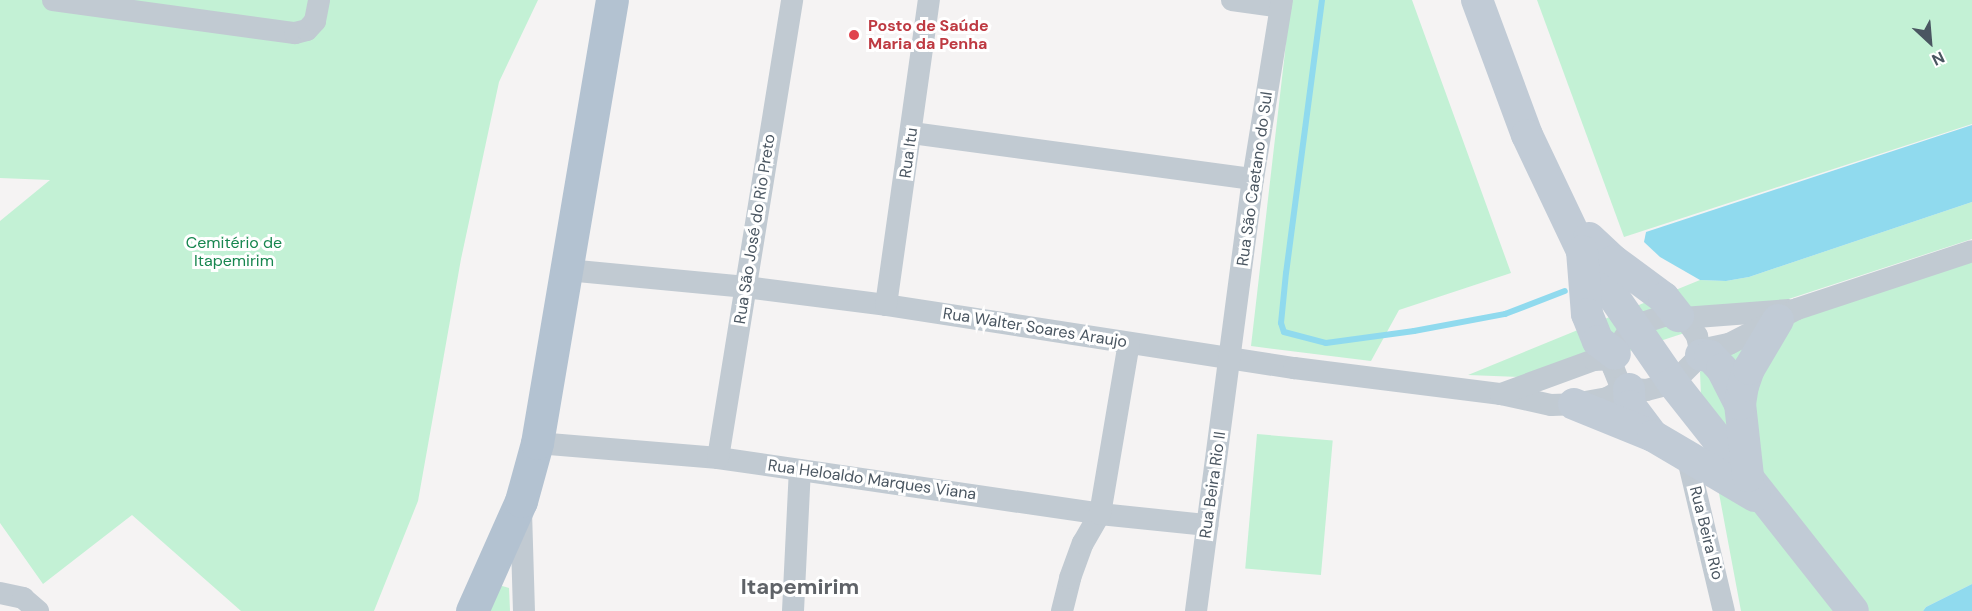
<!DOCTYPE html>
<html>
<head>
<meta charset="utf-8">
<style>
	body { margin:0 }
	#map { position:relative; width:1972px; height:611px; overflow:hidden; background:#f5f3f3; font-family:"DM Sans",sans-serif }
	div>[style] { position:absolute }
	.green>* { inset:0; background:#c3f1d5; transform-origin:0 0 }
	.water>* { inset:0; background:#90daee }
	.stream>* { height:6px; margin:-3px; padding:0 3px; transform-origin:3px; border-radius:3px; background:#90daee }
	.minor>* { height:22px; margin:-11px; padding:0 11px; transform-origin:11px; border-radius:11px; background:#c1cad2 }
	.secondary>* { height:32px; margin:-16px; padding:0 16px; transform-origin:16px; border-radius:16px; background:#c1cbd6 }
	.primary>* { height:33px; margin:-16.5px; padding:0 16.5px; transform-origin:16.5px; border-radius:16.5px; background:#b3c2d1 }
	.dots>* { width:16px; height:16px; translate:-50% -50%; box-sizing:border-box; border:3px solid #fff; border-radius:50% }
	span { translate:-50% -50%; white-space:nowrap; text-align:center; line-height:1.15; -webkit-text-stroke:6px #fff; paint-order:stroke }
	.health-label { font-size:16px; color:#be3a42; font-weight:700 }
	.left { translate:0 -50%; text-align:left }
	.street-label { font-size:16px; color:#4a5661 }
	.park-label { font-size:16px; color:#17864f }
	.district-label { font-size:22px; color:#5f6368; font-weight:700 }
	.north { position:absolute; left:1900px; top:12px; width:60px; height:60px; -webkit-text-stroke:4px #fff; paint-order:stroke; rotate:154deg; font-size:16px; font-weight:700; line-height:24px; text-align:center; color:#4a5661 }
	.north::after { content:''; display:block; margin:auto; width:21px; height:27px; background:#4a5661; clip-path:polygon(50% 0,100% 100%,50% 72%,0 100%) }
</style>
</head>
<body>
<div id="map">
	<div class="green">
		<div style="clip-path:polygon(0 0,538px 0,499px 82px,461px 259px,418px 501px,374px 611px,241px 611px,132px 515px,43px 584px,0 523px,0 221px,50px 180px,0 178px)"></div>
		<div style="clip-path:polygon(1289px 0,1412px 0,1511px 273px,1399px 310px,1371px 361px,1251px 346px,1285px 52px)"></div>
		<div style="clip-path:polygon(1537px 0,1972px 0,1972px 124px,1624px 237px)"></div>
		<div style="clip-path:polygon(1972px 202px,1972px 239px,1547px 378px,1468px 375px,1700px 280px,1726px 281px,1749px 277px)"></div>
		<div style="clip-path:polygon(1972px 259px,1972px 584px,1926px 607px,1923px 611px,1741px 611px,1701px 397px,1700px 372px,1722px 342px)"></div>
		<div style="left:1257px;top:434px;width:76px;height:135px;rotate:5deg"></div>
		<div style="clip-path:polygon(499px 585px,509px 588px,510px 611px,489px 611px)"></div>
	</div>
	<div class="water">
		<div style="clip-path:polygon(1972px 125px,1972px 202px,1749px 277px,1726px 281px,1700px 280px,1660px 257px,1644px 242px,1646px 232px)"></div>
		<div style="clip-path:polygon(1972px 584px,1972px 611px,1923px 611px,1926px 607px)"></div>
	</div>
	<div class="stream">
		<div style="left:1322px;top:0;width:275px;rotate:97.5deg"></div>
		<div style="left:1286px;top:273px;width:50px;rotate:95.7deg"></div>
		<div style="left:1281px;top:323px;width:9px;rotate:72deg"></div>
		<div style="left:1284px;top:332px;width:43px;rotate:14.7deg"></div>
		<div style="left:1326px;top:343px;width:89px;rotate:-7.8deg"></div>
		<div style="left:1414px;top:331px;width:93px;rotate:-10.6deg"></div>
		<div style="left:1505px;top:314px;width:64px;rotate:-21deg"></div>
	</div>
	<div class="minor">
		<div style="left:53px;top:0;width:244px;rotate:7.8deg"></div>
		<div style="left:295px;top:33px;width:12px;rotate:-14deg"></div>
		<div style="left:307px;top:30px;width:12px;rotate:-48deg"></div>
		<div style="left:315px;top:21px;width:21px;rotate:-79deg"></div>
		<div style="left:1232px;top:0;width:49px;rotate:8.1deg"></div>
		<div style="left:912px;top:133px;width:344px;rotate:7.7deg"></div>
		<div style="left:567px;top:270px;width:180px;rotate:5.4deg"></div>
		<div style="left:746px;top:287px;width:141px;rotate:7.3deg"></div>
		<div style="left:886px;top:305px;width:413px;rotate:8.8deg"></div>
		<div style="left:1294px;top:368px;width:209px;rotate:7.2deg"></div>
		<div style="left:1501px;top:394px;width:51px;rotate:12.4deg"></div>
		<div style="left:1551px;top:405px;width:23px;rotate:-2deg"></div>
		<div style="left:1574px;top:404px;width:34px;rotate:-10deg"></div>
		<div style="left:1607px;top:398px;width:21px;rotate:-29deg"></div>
		<div style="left:886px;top:305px;width:308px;rotate:-82deg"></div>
		<div style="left:1663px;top:316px;width:15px"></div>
		<div style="left:1678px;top:316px;width:14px;rotate:36deg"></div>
		<div style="left:1689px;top:324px;width:14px;rotate:56deg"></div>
		<div style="left:1697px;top:336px;width:19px;rotate:78deg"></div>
		<div style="left:1701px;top:355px;width:40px;rotate:135deg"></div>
		<div style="left:1673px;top:383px;width:28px;rotate:165deg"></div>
		<div style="left:1646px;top:390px;width:21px;rotate:-175deg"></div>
		<div style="left:1625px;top:388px;width:8px;rotate:-135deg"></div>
		<div style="left:1619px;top:382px;width:16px;rotate:-112deg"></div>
		<div style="left:1613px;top:367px;width:17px;rotate:-80deg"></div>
		<div style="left:1616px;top:350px;width:22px;rotate:-56deg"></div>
		<div style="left:1628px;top:332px;width:11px;rotate:-41deg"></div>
		<div style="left:1636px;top:325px;width:28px;rotate:-18deg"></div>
		<div style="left:1683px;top:318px;width:106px;rotate:-4.3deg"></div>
		<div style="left:1700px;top:350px;width:30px;rotate:-12deg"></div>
		<div style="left:1729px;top:344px;width:76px;rotate:-27.2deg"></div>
		<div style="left:1797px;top:309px;width:184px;rotate:-18.3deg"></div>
		<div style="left:1501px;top:394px;width:99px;rotate:-20.1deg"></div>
		<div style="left:1594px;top:360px;width:19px;rotate:-3deg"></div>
		<div style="left:537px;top:443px;width:182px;rotate:4.7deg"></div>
		<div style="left:718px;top:458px;width:386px;rotate:8.3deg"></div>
		<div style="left:1100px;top:514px;width:108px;rotate:5.9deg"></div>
		<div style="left:1687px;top:455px;width:160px;rotate:76.7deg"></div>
		<div style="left:718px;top:458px;width:464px;rotate:-80.8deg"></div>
		<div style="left:521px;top:511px;width:100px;rotate:88.3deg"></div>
		<div style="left:0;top:593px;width:24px;rotate:12deg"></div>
		<div style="left:23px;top:598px;width:20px;rotate:41deg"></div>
		<div style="left:793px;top:611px;width:141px;rotate:-87.2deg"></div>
		<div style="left:1062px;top:611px;width:34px;rotate:-76deg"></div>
		<div style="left:1070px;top:578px;width:37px;rotate:-70deg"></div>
		<div style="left:1083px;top:543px;width:34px;rotate:-60deg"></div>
		<div style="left:1100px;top:514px;width:173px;rotate:-80.4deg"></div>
		<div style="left:1196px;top:611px;width:436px;rotate:-82.5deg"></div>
		<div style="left:1253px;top:179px;width:181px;rotate:-80.8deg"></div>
	</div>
	<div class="secondary">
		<div style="left:1477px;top:0;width:144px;rotate:69.7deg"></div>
		<div style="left:1527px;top:135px;width:128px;rotate:64.6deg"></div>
		<div style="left:1582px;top:251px;width:160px;rotate:55.4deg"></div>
		<div style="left:1673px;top:383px;width:290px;rotate:51.7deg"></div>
		<div style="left:1589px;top:238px;width:34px;rotate:43deg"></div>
		<div style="left:1614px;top:261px;width:62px;rotate:36.5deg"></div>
		<div style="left:1664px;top:298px;width:23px;rotate:52deg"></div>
		<div style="left:1582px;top:251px;width:63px;rotate:85.5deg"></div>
		<div style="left:1587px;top:314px;width:29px;rotate:68deg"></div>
		<div style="left:1598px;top:341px;width:21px;rotate:37deg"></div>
		<div style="left:1701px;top:355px;width:9px;rotate:6deg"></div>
		<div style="left:1710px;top:356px;width:18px;rotate:47deg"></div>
		<div style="left:1722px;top:369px;width:39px;rotate:63deg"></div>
		<div style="left:1629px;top:389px;width:17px;rotate:87deg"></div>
		<div style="left:1630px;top:406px;width:36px;rotate:53deg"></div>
		<div style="left:1574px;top:404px;width:85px;rotate:22.1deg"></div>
		<div style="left:1653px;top:436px;width:118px;rotate:30.5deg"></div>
		<div style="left:1748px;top:476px;width:72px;rotate:-96.3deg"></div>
		<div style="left:1740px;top:404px;width:18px;rotate:-81deg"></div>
		<div style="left:1743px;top:386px;width:18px;rotate:-71deg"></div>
		<div style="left:1749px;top:369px;width:57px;rotate:-59.4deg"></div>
	</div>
	<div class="primary">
		<div style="left:472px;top:611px;width:120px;rotate:-66deg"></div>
		<div style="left:521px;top:501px;width:60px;rotate:-74.6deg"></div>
		<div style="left:537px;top:443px;width:449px;rotate:-80.4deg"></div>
	</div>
	<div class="dots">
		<div style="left:854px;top:35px;background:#e0444e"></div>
	</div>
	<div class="health-label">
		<span class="left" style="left:868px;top:35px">Posto de Saúde<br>Maria da Penha</span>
	</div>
	<div class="street-label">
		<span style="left:909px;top:153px;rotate:-82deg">Rua Itu</span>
		<span style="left:1255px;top:179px;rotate:-82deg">Rua São Caetano do Sul</span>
		<span style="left:755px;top:229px;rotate:-81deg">Rua São José do Rio Preto</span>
		<span style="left:1035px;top:328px;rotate:9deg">Rua Walter Soares Araujo</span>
		<span style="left:872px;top:480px;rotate:8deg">Rua Heloaldo Marques Viana</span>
		<span style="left:1213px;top:485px;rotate:-82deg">Rua Beira Rio II</span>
		<span style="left:1706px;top:533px;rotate:76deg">Rua Beira Rio</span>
	</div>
	<div class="park-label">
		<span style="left:234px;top:252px">Cemitério de<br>Itapemirim</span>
	</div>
	<div class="district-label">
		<span style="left:800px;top:587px">Itapemirim</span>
	</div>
	<div class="north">N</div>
</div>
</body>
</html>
